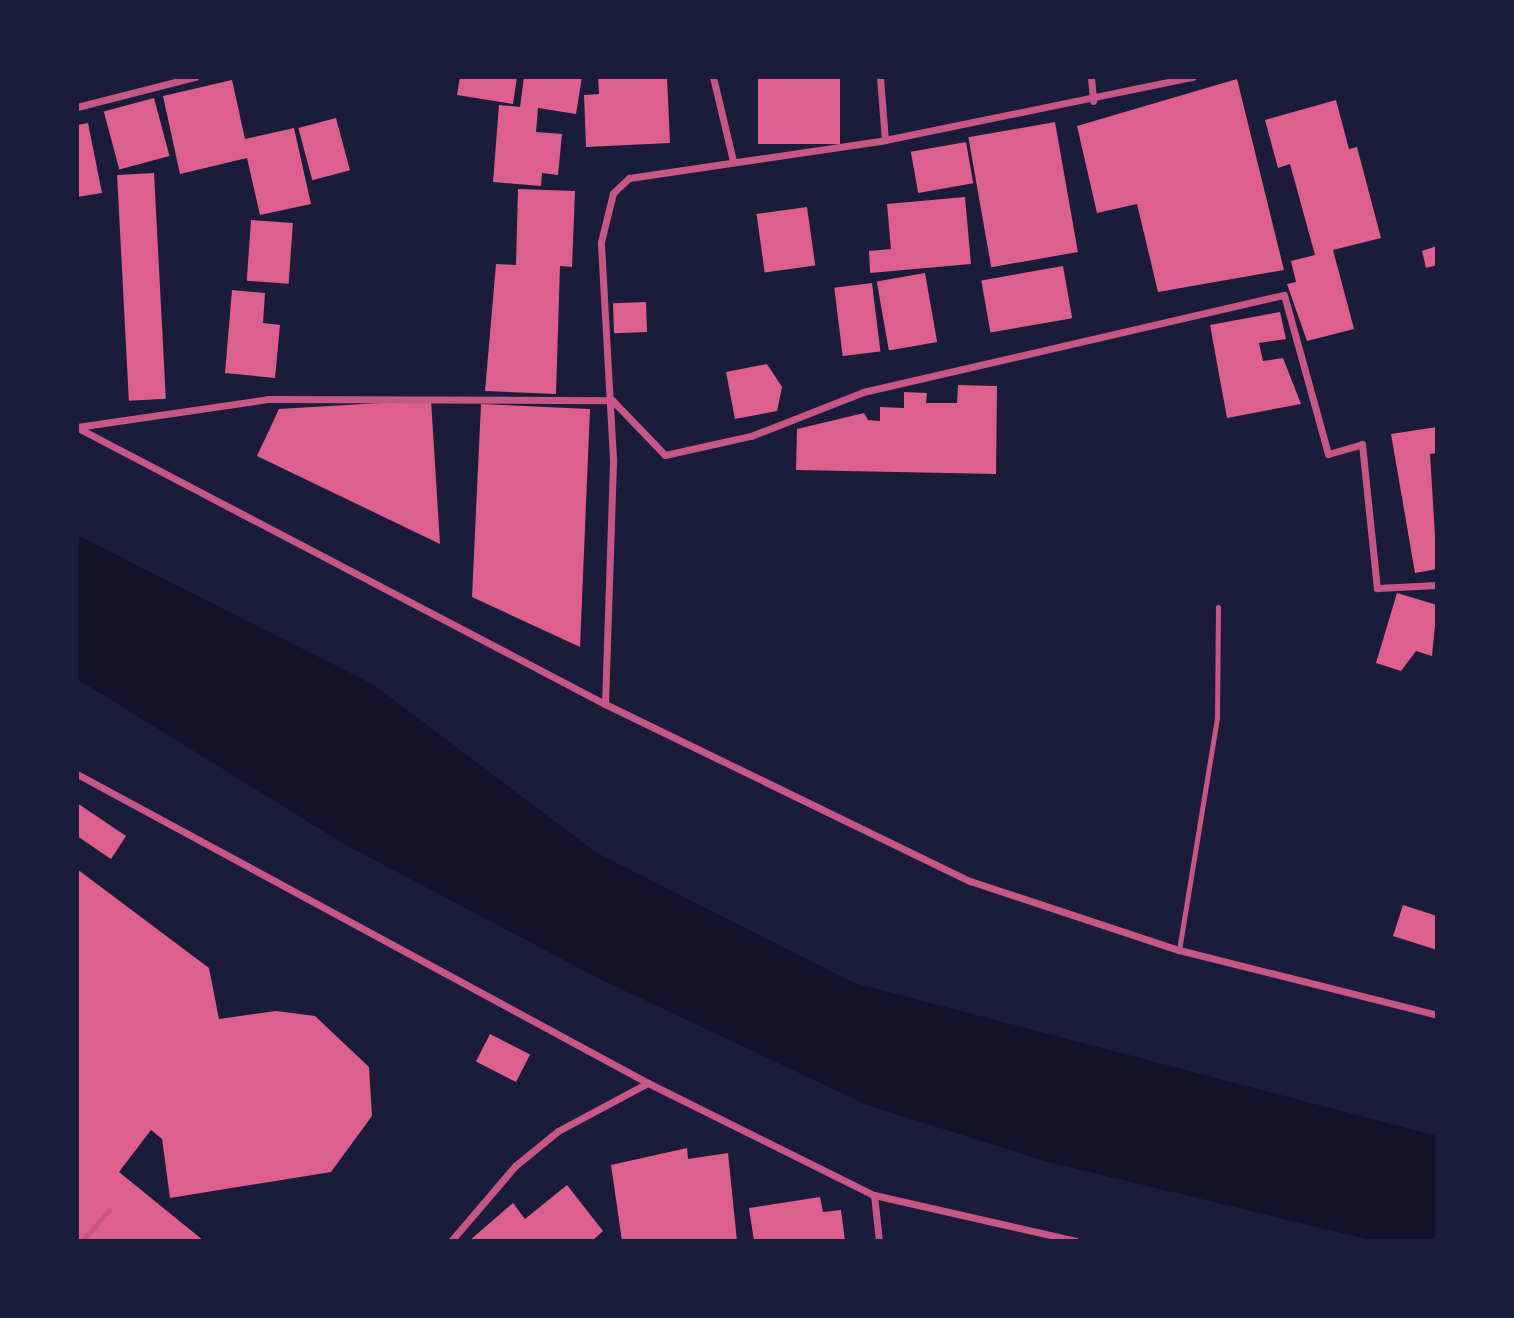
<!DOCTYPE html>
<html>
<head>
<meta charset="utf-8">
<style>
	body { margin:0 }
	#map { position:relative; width:1514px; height:1318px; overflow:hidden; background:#1b1b3a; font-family:Karla,sans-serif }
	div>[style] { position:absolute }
	.water>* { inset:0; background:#12122b }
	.building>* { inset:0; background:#dd5f8e; transform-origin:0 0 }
	.service>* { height:5px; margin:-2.5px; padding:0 2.5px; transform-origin:2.5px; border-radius:2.5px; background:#c65784 }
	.minor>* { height:7px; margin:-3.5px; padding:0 3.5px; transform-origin:3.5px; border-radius:3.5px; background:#c65784 }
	span { translate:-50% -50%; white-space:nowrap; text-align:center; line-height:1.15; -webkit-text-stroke:5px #1b1b3a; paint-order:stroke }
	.frame { position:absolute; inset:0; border:79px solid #1b1b3a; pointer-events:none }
</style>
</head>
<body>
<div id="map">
	<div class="water">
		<div style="clip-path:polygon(77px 535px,374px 685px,597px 853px,854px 983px,1437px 1136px,1437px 1241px,1375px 1241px,1048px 1162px,867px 1105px,596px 977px,346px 845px,77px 679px)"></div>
	</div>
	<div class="building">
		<div style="clip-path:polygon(460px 77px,517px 77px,513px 104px,457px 95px)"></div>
		<div style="clip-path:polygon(524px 77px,582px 77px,576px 114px,538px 108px,536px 132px,562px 134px,558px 175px,542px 173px,541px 186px,493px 182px,499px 105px,520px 107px)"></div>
		<div style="clip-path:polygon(598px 77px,667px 77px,670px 143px,586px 147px,584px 95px,599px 94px)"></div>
		<div style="left:758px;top:77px;width:82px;height:67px"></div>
		<div style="clip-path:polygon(1237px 79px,1284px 270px,1158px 292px,1137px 204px,1097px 213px,1077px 126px)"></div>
		<div style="clip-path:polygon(232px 80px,245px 139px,294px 128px,311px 204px,260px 215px,247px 158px,180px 174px,163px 96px)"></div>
		<div style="left:154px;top:98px;width:60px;height:52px;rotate:75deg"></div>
		<div style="clip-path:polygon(1336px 100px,1349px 149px,1357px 147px,1381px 238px,1333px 250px,1354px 329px,1307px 341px,1287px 284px,1296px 282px,1291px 261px,1315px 255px,1290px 164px,1278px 168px,1265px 120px)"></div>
		<div style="left:336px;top:118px;width:54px;height:39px;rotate:75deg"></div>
		<div style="left:1055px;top:122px;width:132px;height:88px;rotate:80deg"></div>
		<div style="clip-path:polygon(88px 123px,102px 193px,77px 197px,77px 125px)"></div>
		<div style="left:966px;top:142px;width:42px;height:56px;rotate:80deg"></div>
		<div style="left:154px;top:173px;width:226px;height:37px;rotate:87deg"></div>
		<div style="clip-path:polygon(518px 189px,575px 191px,572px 267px,560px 266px,556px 394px,485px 391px,496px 264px,516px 265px)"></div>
		<div style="clip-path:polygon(965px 197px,971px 264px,870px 273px,869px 251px,891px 249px,887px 204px)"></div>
		<div style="left:807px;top:207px;width:59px;height:51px;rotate:82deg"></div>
		<div style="left:251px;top:220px;width:42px;height:61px;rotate:4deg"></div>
		<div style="clip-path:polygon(1437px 246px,1437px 265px,1426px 268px,1422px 251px)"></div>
		<div style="left:1063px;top:266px;width:53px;height:83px;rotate:80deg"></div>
		<div style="left:925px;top:273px;width:70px;height:49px;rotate:80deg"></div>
		<div style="left:872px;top:283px;width:69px;height:38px;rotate:83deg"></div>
		<div style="clip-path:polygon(232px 290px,265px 293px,263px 323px,280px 325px,275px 378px,225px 373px)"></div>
		<div style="left:646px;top:302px;width:30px;height:33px;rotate:88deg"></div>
		<div style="clip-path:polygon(1280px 312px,1286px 339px,1259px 343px,1263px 361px,1283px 358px,1301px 404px,1227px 418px,1210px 325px)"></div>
		<div style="clip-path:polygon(767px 364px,782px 387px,777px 411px,735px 419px,726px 372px)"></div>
		<div style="clip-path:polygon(958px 385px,997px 386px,996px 474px,796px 470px,797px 429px,864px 413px,868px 420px,880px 421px,880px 407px,904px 408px,904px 392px,927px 393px,926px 403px,957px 403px)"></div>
		<div style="clip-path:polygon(431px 400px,440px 544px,257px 456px,279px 409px)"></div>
		<div style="clip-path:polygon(481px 404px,590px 409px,580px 647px,472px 597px)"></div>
		<div style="clip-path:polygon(1437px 427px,1437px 453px,1430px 454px,1437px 569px,1415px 573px,1391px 434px)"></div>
		<div style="clip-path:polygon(1397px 593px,1437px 605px,1432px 656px,1416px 651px,1401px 671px,1376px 663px)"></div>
		<div style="clip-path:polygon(77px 803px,126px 836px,111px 859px,77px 836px)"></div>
		<div style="clip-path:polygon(77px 869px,209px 968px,219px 1019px,276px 1011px,315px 1016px,369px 1067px,372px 1116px,331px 1172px,170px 1198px,162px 1139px,151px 1130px,119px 1172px,204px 1241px,77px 1241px)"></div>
		<div style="clip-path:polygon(1403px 905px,1437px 916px,1437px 950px,1393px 936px)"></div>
		<div style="left:490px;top:1034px;width:45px;height:31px;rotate:27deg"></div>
		<div style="clip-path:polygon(687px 1148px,688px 1159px,728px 1153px,737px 1241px,622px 1241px,611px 1165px)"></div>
		<div style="clip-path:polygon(567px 1185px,603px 1231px,592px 1241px,469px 1241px,513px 1203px,525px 1219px)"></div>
		<div style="clip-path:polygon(820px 1197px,823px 1212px,841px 1210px,845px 1241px,754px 1241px,749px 1208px)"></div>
	</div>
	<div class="service">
		<div style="left:1179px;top:950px;width:235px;rotate:-80.7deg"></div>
		<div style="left:1217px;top:718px;width:111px;rotate:-89.5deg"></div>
		<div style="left:82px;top:1241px;width:41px;rotate:-48.9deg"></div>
	</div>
	<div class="minor">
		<div style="left:713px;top:77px;width:86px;rotate:76.6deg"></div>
		<div style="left:880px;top:77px;width:63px;rotate:85.5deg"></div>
		<div style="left:1091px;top:77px;width:24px;rotate:85deg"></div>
		<div style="left:77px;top:107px;width:122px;rotate:-14.3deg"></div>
		<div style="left:77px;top:427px;width:193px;rotate:-8.3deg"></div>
		<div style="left:268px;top:399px;width:344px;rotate:0.2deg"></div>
		<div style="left:612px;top:400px;width:76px;rotate:46.1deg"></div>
		<div style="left:665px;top:455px;width:88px;rotate:-12.5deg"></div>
		<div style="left:751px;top:436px;width:120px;rotate:-21.4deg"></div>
		<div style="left:863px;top:392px;width:432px;rotate:-13deg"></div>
		<div style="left:1284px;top:295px;width:165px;rotate:74.5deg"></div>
		<div style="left:1328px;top:454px;width:35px;rotate:-16deg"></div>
		<div style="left:1362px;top:444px;width:145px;rotate:84.1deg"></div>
		<div style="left:1377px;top:588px;width:60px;rotate:-2.9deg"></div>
		<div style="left:78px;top:428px;width:595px;rotate:27.64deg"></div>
		<div style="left:605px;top:704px;width:406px;rotate:25.9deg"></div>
		<div style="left:970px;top:881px;width:220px;rotate:18.3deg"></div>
		<div style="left:1179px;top:950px;width:266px;rotate:14.1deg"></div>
		<div style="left:605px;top:704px;width:245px;rotate:-88.1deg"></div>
		<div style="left:613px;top:459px;width:217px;rotate:-93.2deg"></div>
		<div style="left:601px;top:242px;width:50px;rotate:-76.2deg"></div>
		<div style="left:613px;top:193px;width:22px;rotate:-43deg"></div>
		<div style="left:629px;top:178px;width:259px;rotate:-8.4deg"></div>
		<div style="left:885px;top:140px;width:314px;rotate:-11.6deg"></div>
		<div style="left:77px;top:774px;width:649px;rotate:28.42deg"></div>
		<div style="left:648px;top:1083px;width:252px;rotate:26.4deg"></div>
		<div style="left:874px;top:1195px;width:207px;rotate:12.8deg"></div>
		<div style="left:874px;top:1195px;width:46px;rotate:83.8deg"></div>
		<div style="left:451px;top:1241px;width:99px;rotate:-49.5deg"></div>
		<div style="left:515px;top:1166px;width:55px;rotate:-39.1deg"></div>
		<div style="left:558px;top:1131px;width:102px;rotate:-28.1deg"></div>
	</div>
	<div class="frame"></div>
</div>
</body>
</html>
